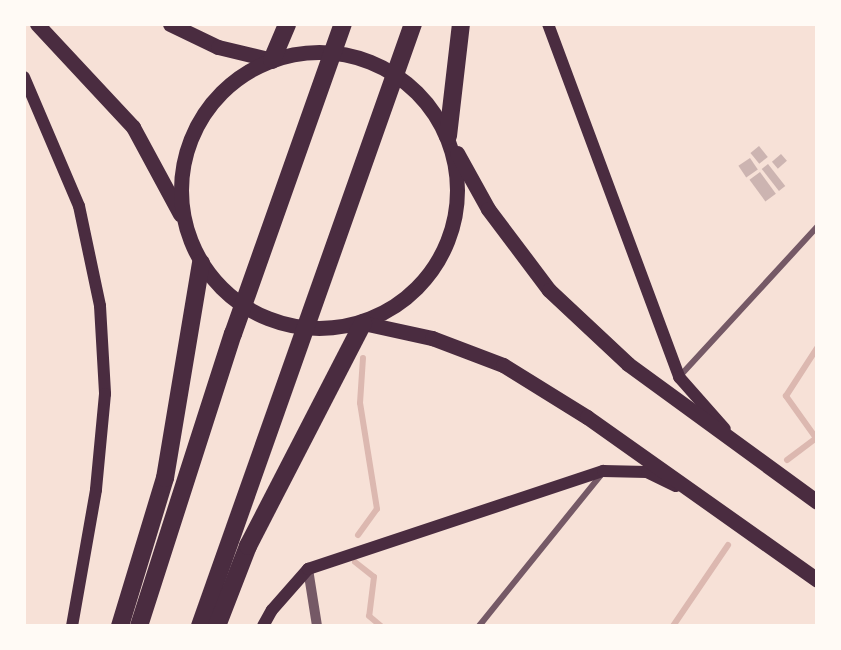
<!DOCTYPE html>
<html>
<head>
<meta charset="utf-8">
<style>
	body { margin:0 }
	#map { position:relative; width:841px; height:650px; overflow:hidden; background:#f7e1d7; font-family:"Roboto Condensed",sans-serif }
	div>[style] { position:absolute }
	.stream>* { height:6px; margin:-3px; padding:0 3px; transform-origin:3px; border-radius:3px; background:#dcb8b0 }
	.building>* { inset:0; background:#ccb4b1; transform-origin:0 0 }
	.minor>* { height:6px; margin:-3px; padding:0 3px; transform-origin:3px; border-radius:3px; background:#755966 }
	.tertiary>* { height:10px; margin:-5px; padding:0 5px; transform-origin:5px; border-radius:5px; background:#755966 }
	.secondary>* { height:12px; margin:-6px; padding:0 6px; transform-origin:6px; border-radius:6px; background:#4a2c40 }
	.primary>* { height:15px; margin:-7.5px; padding:0 7.5px; transform-origin:7.5px; border-radius:7.5px; background:#4a2c40 }
	.primary>.ring { margin:-7.5px; padding:0; box-sizing:content-box; background:none; border:15px solid #4a2c40; border-radius:50% }
	.motorway>* { height:18px; margin:-9px; padding:0 9px; transform-origin:9px; border-radius:9px; background:#4a2c40 }
	span { translate:-50% -50%; white-space:nowrap; text-align:center; line-height:1.15; -webkit-text-stroke:6px #fffaf5; paint-order:stroke }
	.frame { position:absolute; inset:0; border:26px solid #fffaf5; pointer-events:none }
</style>
</head>
<body>
<div id="map">
	<div class="stream">
		<div style="left:787px;top:460px;width:36px;rotate:-37deg"></div>
		<div style="left:816px;top:438px;width:52px;rotate:-125.5deg"></div>
		<div style="left:786px;top:396px;width:57px;rotate:-57.1deg"></div>
		<div style="left:358px;top:535px;width:32px;rotate:-54deg"></div>
		<div style="left:377px;top:509px;width:107px;rotate:-99.1deg"></div>
		<div style="left:360px;top:403px;width:45px;rotate:-86.2deg"></div>
		<div style="left:355px;top:562px;width:24px;rotate:38deg"></div>
		<div style="left:374px;top:577px;width:39px;rotate:97deg"></div>
		<div style="left:369px;top:616px;width:16px;rotate:40deg"></div>
		<div style="left:673px;top:626px;width:98px;rotate:-55.8deg"></div>
	</div>
	<div class="building">
		<div style="left:759px;top:146px;width:14px;height:11px;rotate:51deg"></div>
		<div style="left:781px;top:154px;width:9px;height:12px;rotate:49deg"></div>
		<div style="left:750px;top:158px;width:14px;height:14px;rotate:56deg"></div>
		<div style="left:768px;top:164px;width:28px;height:8px;rotate:52deg"></div>
		<div style="left:760px;top:172px;width:27px;height:13px;rotate:54deg"></div>
	</div>
	<div class="minor">
		<div style="left:679px;top:377px;width:204px;rotate:-47.4deg"></div>
		<div style="left:479px;top:626px;width:194px;rotate:-51.1deg"></div>
	</div>
	<div class="tertiary">
		<div style="left:308px;top:569px;width:58px;rotate:81deg"></div>
	</div>
	<div class="secondary">
		<div style="left:548px;top:24px;width:377px;rotate:69.6deg"></div>
		<div style="left:679px;top:377px;width:69px;rotate:48.5deg"></div>
		<div style="left:24px;top:77px;width:140px;rotate:66.9deg"></div>
		<div style="left:79px;top:206px;width:102px;rotate:78.1deg"></div>
		<div style="left:100px;top:306px;width:88px;rotate:86.7deg"></div>
		<div style="left:105px;top:394px;width:96px;rotate:95.4deg"></div>
		<div style="left:96px;top:490px;width:138px;rotate:100deg"></div>
		<div style="left:263px;top:626px;width:18px;rotate:-61deg"></div>
		<div style="left:272px;top:610px;width:55px;rotate:-48.7deg"></div>
		<div style="left:308px;top:569px;width:311px;rotate:-18.4deg"></div>
		<div style="left:603px;top:471px;width:44px;rotate:1.3deg"></div>
		<div style="left:647px;top:472px;width:32px;rotate:26deg"></div>
	</div>
	<div class="primary">
		<div style="left:37px;top:24px;width:141px;rotate:47deg"></div>
		<div style="left:133px;top:127px;width:99px;rotate:61.6deg"></div>
		<div style="left:170px;top:24px;width:53px;rotate:25.6deg"></div>
		<div style="left:218px;top:47px;width:56px;rotate:13.5deg"></div>
		<div class="ring" style="left:181px;top:52px;width:261px;height:261px"></div>
		<div style="left:457px;top:153px;width:64px;rotate:61deg"></div>
		<div style="left:488px;top:209px;width:101px;rotate:53deg"></div>
		<div style="left:549px;top:290px;width:108px;rotate:43.1deg"></div>
		<div style="left:628px;top:364px;width:234px;rotate:36.1deg"></div>
		<div style="left:363px;top:323px;width:71px;rotate:12.3deg"></div>
		<div style="left:432px;top:338px;width:76px;rotate:20.8deg"></div>
		<div style="left:503px;top:365px;width:99px;rotate:31.8deg"></div>
		<div style="left:587px;top:417px;width:282px;rotate:35.3deg"></div>
	</div>
	<div class="motorway">
		<div style="left:272px;top:60px;width:39px;rotate:-67deg"></div>
		<div style="left:448px;top:136px;width:113px;rotate:-83.4deg"></div>
		<div style="left:120px;top:626px;width:155px;rotate:-73.1deg"></div>
		<div style="left:165px;top:478px;width:218px;rotate:-80.5deg"></div>
		<div style="left:139px;top:626px;width:307px;rotate:-72.2deg"></div>
		<div style="left:233px;top:334px;width:329px;rotate:-70.5deg"></div>
		<div style="left:200px;top:626px;width:639px;rotate:-70.52deg"></div>
		<div style="left:217px;top:626px;width:86px;rotate:-68.8deg"></div>
		<div style="left:248px;top:546px;width:251px;rotate:-62.7deg"></div>
	</div>
	<div class="frame"></div>
</div>
</body>
</html>
